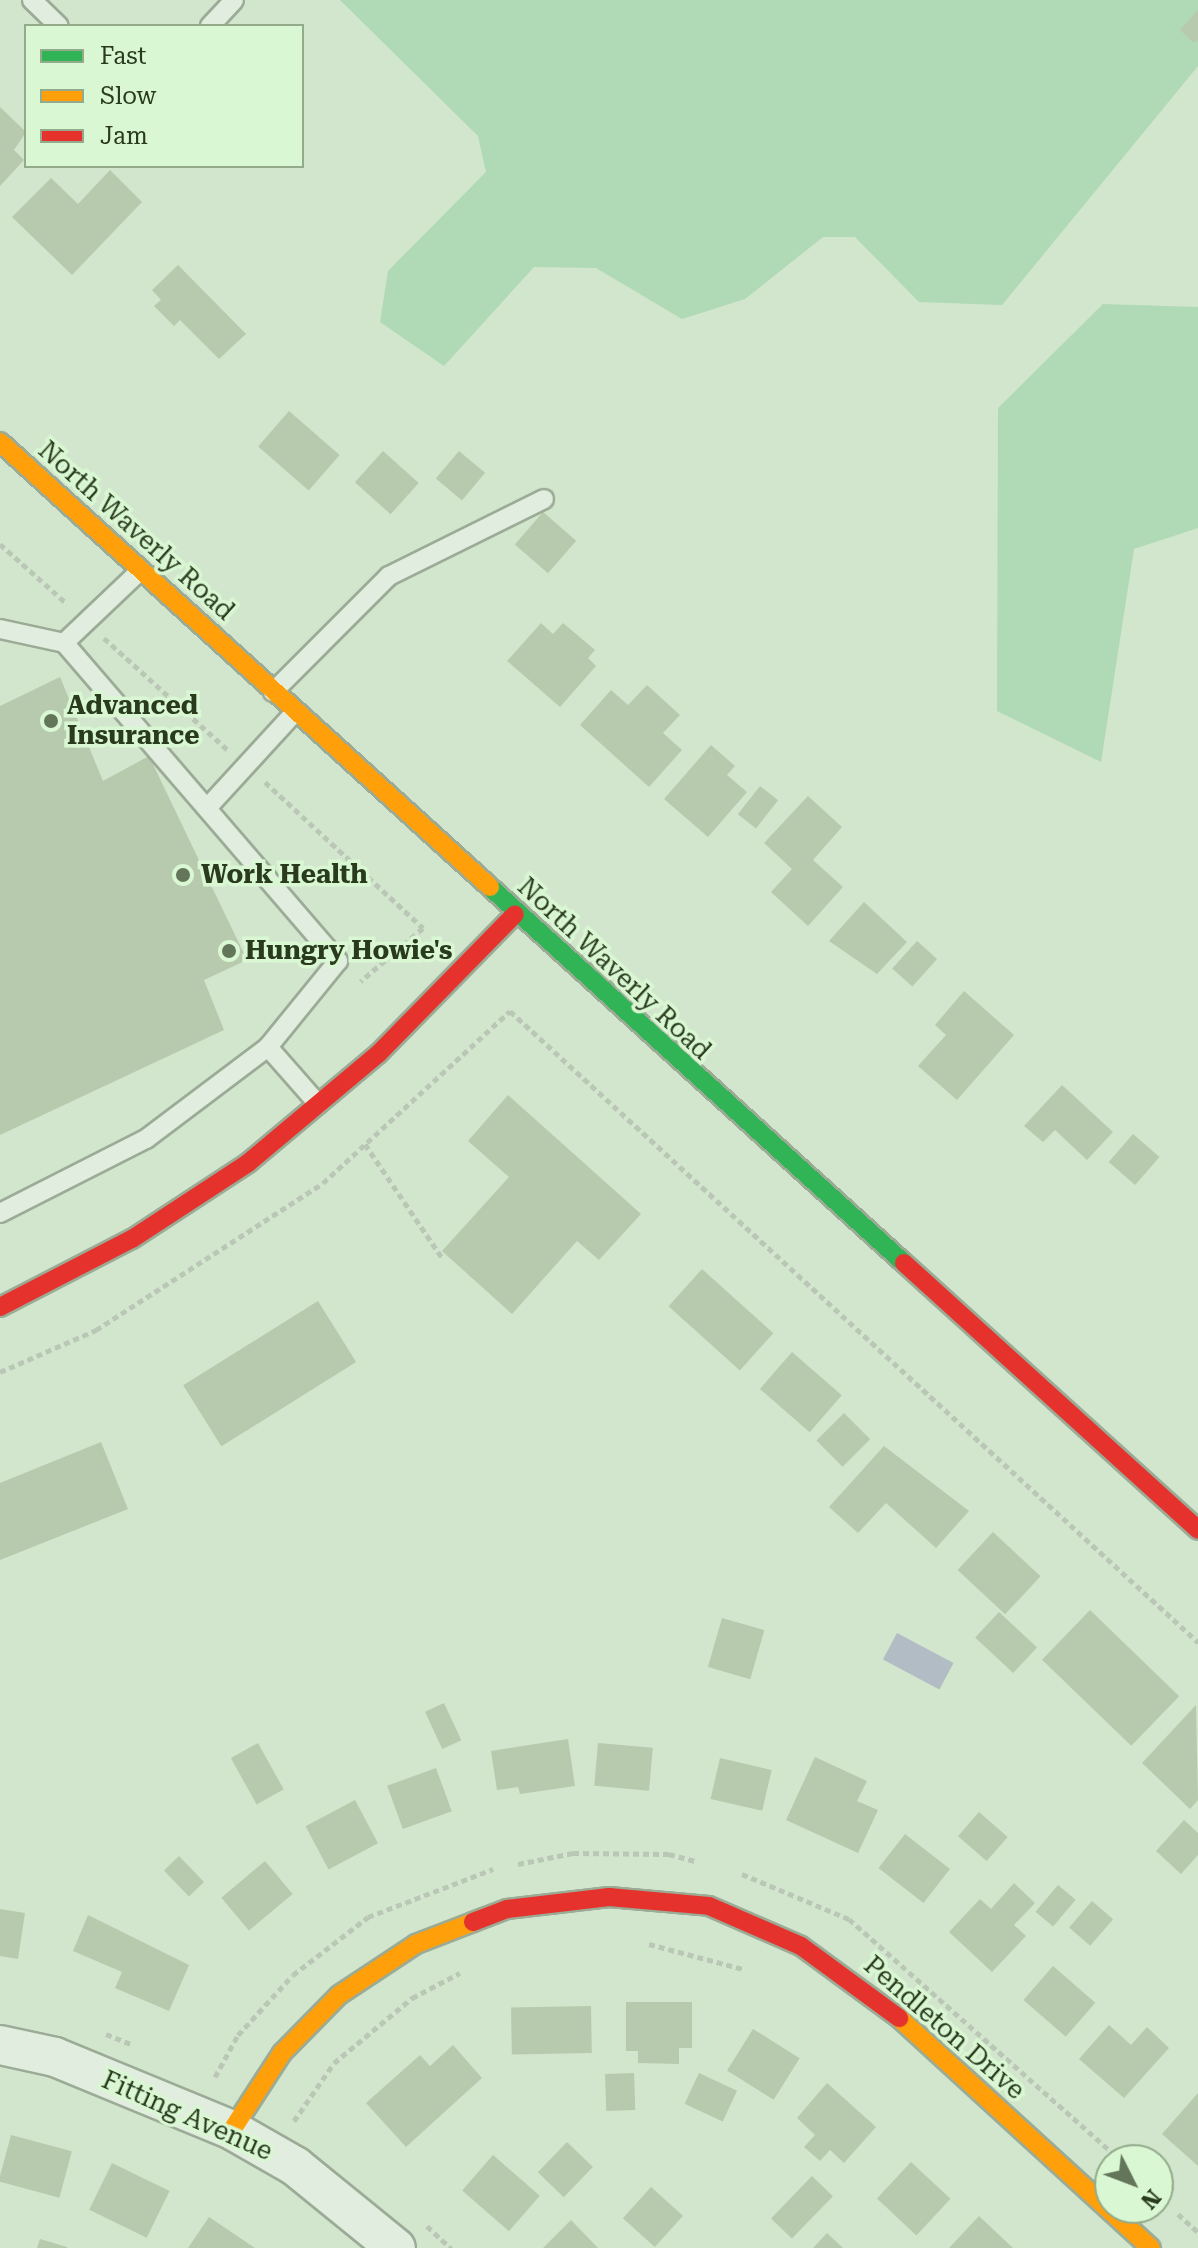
<!DOCTYPE html>
<html>
<head>
<meta charset="utf-8">
<style>
	body { margin:0 }
	#map { position:relative; width:1198px; height:2248px; overflow:hidden; background:#d1e6cc; font-family:"Roboto Serif",serif }
	div>[style] { position:absolute }
	.green>* { inset:0; background:#b0d9b5 }
	.water>* { inset:0; background:#b2bcc5; transform-origin:0 0 }
	.building>* { inset:0; background:#b7caad; transform-origin:0 0 }
	.path>* { height:5px; margin-top:-2.5px; transform-origin:0; background:repeating-linear-gradient(90deg,#bac6b6 0 6px,transparent 0 10px) }
	.roads { filter:drop-shadow(2px 0 #9bab96) drop-shadow(-2px 0 #9bab96) drop-shadow(0 2px #9bab96) drop-shadow(0 -2px #9bab96) }
	.lane>* { height:18px; margin:-9px; padding:0 9px; transform-origin:9px; border-radius:9px; background:#e1eddf }
	.street>* { height:38px; margin:-19px; padding:0 19px; transform-origin:19px; border-radius:19px; background:#e1eddf }
	.fast>* { height:18px; margin:-9px; padding:0 9px; transform-origin:9px; border-radius:9px; background:#30b455 }
	.slow>* { height:18px; margin:-9px; padding:0 9px; transform-origin:9px; border-radius:9px; background:#ff9f0a }
	.jam>* { height:18px; margin:-9px; padding:0 9px; transform-origin:9px; border-radius:9px; background:#e5322d }
	.dots>* { width:22px; height:22px; translate:-50% -50%; box-sizing:border-box; border:4px solid #d9f7d2; border-radius:50% }
	span { translate:-50% -50%; white-space:nowrap; text-align:center; line-height:1.15; -webkit-text-stroke:7px #d9f7d2; paint-order:stroke }
	.street-label { font-size:26px; color:#293a1d }
	.poi-label { font-size:26px; color:#293a1d; font-weight:700 }
	.left { translate:0 -50%; text-align:left }
	.legend { position:absolute; left:24px; top:24px; width:280px; height:144px; box-sizing:border-box; background:#d9f7d2; border:2px solid #93ab8a; margin:0; padding:10px 14px; list-style:none; font-size:24px; color:#293a1d }
	.legend li { display:flex; align-items:center; gap:16px; height:40px }
	.legend b { width:40px; border:2px solid #93ab8a }
	.north { position:absolute; left:1094px; top:2144px; width:80px; height:80px; box-sizing:border-box; background:#d9f7d2; border:2px solid #93ab8a; border-radius:50%; rotate:132deg; font-size:22px; font-weight:700; line-height:32px; text-align:center; color:#293a1d }
	.north::after { content:''; display:block; margin:auto; width:28px; height:36px; background:#64765a; clip-path:polygon(50% 0,100% 100%,50% 72%,0 100%) }
</style>
</head>
<body>
<div id="map">
	<div class="green">
		<div style="clip-path:polygon(340px 0,1198px 0,1198px 66px,1002px 305px,919px 302px,855px 237px,823px 237px,745px 299px,682px 319px,596px 268px,534px 267px,444px 366px,380px 322px,388px 271px,486px 172px,478px 136px)"></div>
		<div style="clip-path:polygon(1103px 304px,1198px 307px,1198px 528px,1134px 549px,1101px 762px,997px 711px,998px 408px)"></div>
	</div>
	<div class="water">
		<div style="left:897px;top:1633px;width:64px;height:30px;rotate:28deg"></div>
	</div>
	<div class="building">
		<div style="clip-path:polygon(1198px 10px,1198px 40px,1194px 43px,1180px 30px)"></div>
		<div style="clip-path:polygon(0 107px,26px 132px,14px 150px,24px 160px,0 186px)"></div>
		<div style="clip-path:polygon(110px 170px,142px 202px,72px 275px,12px 217px,51px 178px,78px 204px)"></div>
		<div style="clip-path:polygon(178px 265px,246px 334px,219px 359px,180px 320px,174px 326px,154px 306px,161px 300px,152px 290px)"></div>
		<div style="left:289px;top:411px;width:67px;height:47px;rotate:41deg"></div>
		<div style="left:383px;top:451px;width:48px;height:42px;rotate:42deg"></div>
		<div style="left:459px;top:451px;width:34px;height:36px;rotate:40deg"></div>
		<div style="left:543px;top:512px;width:44px;height:43px;rotate:41deg"></div>
		<div style="clip-path:polygon(541px 623px,553px 634px,563px 623px,595px 650px,588px 658px,596px 666px,560px 707px,507px 661px)"></div>
		<div style="clip-path:polygon(60px 677px,103px 781px,149px 756px,247px 960px,204px 980px,224px 1030px,0 1135px,0 706px)"></div>
		<div style="clip-path:polygon(647px 685px,680px 715px,663px 733px,682px 750px,649px 787px,580px 725px,611px 690px,628px 705px)"></div>
		<div style="clip-path:polygon(711px 745px,735px 766px,727px 775px,747px 792px,708px 837px,664px 799px)"></div>
		<div style="left:760px;top:786px;width:23px;height:36px;rotate:38deg"></div>
		<div style="clip-path:polygon(808px 796px,842px 827px,813px 860px,843px 887px,808px 926px,771px 892px,792px 869px,764px 843px)"></div>
		<div style="clip-path:polygon(864px 902px,907px 942px,877px 974px,829px 941px)"></div>
		<div style="left:917px;top:941px;width:27px;height:37px;rotate:42deg"></div>
		<div style="clip-path:polygon(964px 991px,1014px 1035px,957px 1100px,918px 1066px,946px 1035px,935px 1025px)"></div>
		<div style="clip-path:polygon(1062px 1085px,1113px 1132px,1087px 1160px,1055px 1130px,1043px 1142px,1024px 1126px)"></div>
		<div style="clip-path:polygon(508px 1095px,641px 1214px,599px 1260px,577px 1241px,512px 1314px,442px 1251px,509px 1177px,468px 1141px)"></div>
		<div style="left:1133px;top:1134px;width:35px;height:37px;rotate:41deg"></div>
		<div style="left:702px;top:1269px;width:96px;height:50px;rotate:42deg"></div>
		<div style="left:318px;top:1301px;width:72px;height:159px;rotate:58deg"></div>
		<div style="left:792px;top:1352px;width:66px;height:49px;rotate:41deg"></div>
		<div style="left:844px;top:1413px;width:37px;height:39px;rotate:45deg"></div>
		<div style="clip-path:polygon(101px 1442px,128px 1509px,0 1560px,0 1483px)"></div>
		<div style="clip-path:polygon(884px 1446px,969px 1511px,936px 1548px,886px 1503px,858px 1533px,829px 1507px)"></div>
		<div style="left:993px;top:1532px;width:65px;height:52px;rotate:43deg"></div>
		<div style="left:1090px;top:1610px;width:124px;height:69px;rotate:44deg"></div>
		<div style="left:999px;top:1612px;width:52px;height:35px;rotate:43deg"></div>
		<div style="left:722px;top:1618px;width:44px;height:51px;rotate:16deg"></div>
		<div style="left:444px;top:1703px;width:41px;height:21px;rotate:65deg"></div>
		<div style="clip-path:polygon(1196px 1705px,1198px 1800px,1190px 1809px,1142px 1763px)"></div>
		<div style="clip-path:polygon(568px 1739px,575px 1786px,520px 1794px,518px 1787px,497px 1790px,491px 1751px)"></div>
		<div style="left:258px;top:1743px;width:53px;height:31px;rotate:61deg"></div>
		<div style="left:598px;top:1743px;width:55px;height:43px;rotate:5deg"></div>
		<div style="clip-path:polygon(815px 1757px,867px 1781px,857px 1801px,878px 1810px,858px 1853px,786px 1820px)"></div>
		<div style="left:720px;top:1758px;width:53px;height:42px;rotate:13deg"></div>
		<div style="left:436px;top:1768px;width:46px;height:52px;rotate:70deg"></div>
		<div style="left:355px;top:1800px;width:49px;height:56px;rotate:62deg"></div>
		<div style="left:979px;top:1812px;width:38px;height:32px;rotate:41deg"></div>
		<div style="clip-path:polygon(1184px 1820px,1198px 1833px,1198px 1855px,1181px 1874px,1156px 1851px)"></div>
		<div style="left:905px;top:1834px;width:57px;height:43px;rotate:38deg"></div>
		<div style="left:179px;top:1856px;width:36px;height:21px;rotate:46deg"></div>
		<div style="left:265px;top:1861px;width:43px;height:57px;rotate:50deg"></div>
		<div style="clip-path:polygon(1014px 1883px,1035px 1903px,1014px 1925px,1026px 1936px,992px 1972px,949px 1932px,980px 1899px,991px 1909px)"></div>
		<div style="left:1058px;top:1885px;width:23px;height:35px;rotate:40deg"></div>
		<div style="left:1092px;top:1901px;width:28px;height:35px;rotate:41deg"></div>
		<div style="clip-path:polygon(0 1909px,25px 1913px,18px 1959px,0 1956px)"></div>
		<div style="clip-path:polygon(88px 1915px,189px 1965px,169px 2011px,115px 1988px,122px 1972px,73px 1951px)"></div>
		<div style="left:1053px;top:1966px;width:56px;height:45px;rotate:41deg"></div>
		<div style="clip-path:polygon(626px 2002px,692px 2002px,692px 2048px,679px 2048px,679px 2064px,638px 2063px,638px 2051px,626px 2051px)"></div>
		<div style="left:591px;top:2006px;width:47px;height:80px;rotate:89deg"></div>
		<div style="clip-path:polygon(1109px 2025px,1131px 2045px,1147px 2027px,1169px 2048px,1124px 2098px,1079px 2059px)"></div>
		<div style="left:753px;top:2029px;width:55px;height:49px;rotate:32deg"></div>
		<div style="clip-path:polygon(453px 2045px,482px 2078px,406px 2147px,366px 2103px,420px 2055px,430px 2066px)"></div>
		<div style="left:634px;top:2073px;width:37px;height:29px;rotate:88deg"></div>
		<div style="left:699px;top:2073px;width:42px;height:34px;rotate:25deg"></div>
		<div style="clip-path:polygon(827px 2083px,876px 2127px,844px 2163px,830px 2150px,820px 2161px,804px 2147px,815px 2135px,797px 2118px)"></div>
		<div style="clip-path:polygon(1198px 2093px,1198px 2166px,1162px 2134px)"></div>
		<div style="left:11px;top:2135px;width:63px;height:48px;rotate:15deg"></div>
		<div style="left:567px;top:2142px;width:36px;height:42px;rotate:44deg"></div>
		<div style="left:493px;top:2155px;width:62px;height:47px;rotate:41deg"></div>
		<div style="left:911px;top:2162px;width:54px;height:50px;rotate:43deg"></div>
		<div style="left:112px;top:2163px;width:64px;height:52px;rotate:26deg"></div>
		<div style="left:812px;top:2176px;width:29px;height:59px;rotate:44deg"></div>
		<div style="left:651px;top:2187px;width:43px;height:42px;rotate:42deg"></div>
		<div style="clip-path:polygon(979px 2216px,1013px 2248px,949px 2248px)"></div>
		<div style="clip-path:polygon(209px 2217px,255px 2248px,188px 2248px)"></div>
		<div style="clip-path:polygon(571px 2220px,598px 2248px,543px 2248px)"></div>
		<div style="clip-path:polygon(827px 2233px,843px 2248px,813px 2248px)"></div>
		<div style="clip-path:polygon(40px 2239px,67px 2247px,67px 2248px,37px 2248px)"></div>
	</div>
	<div class="path">
		<div style="left:0;top:544px;width:90px;rotate:41.8deg"></div>
		<div style="left:104px;top:638px;width:166px;rotate:42.1deg"></div>
		<div style="left:265px;top:782px;width:215px;rotate:42.7deg"></div>
		<div style="left:423px;top:928px;width:82px;rotate:139.5deg"></div>
		<div style="left:365px;top:1144px;width:139px;rotate:55.9deg"></div>
		<div style="left:0;top:1372px;width:105px;rotate:-23.6deg"></div>
		<div style="left:96px;top:1330px;width:270px;rotate:-32.9deg"></div>
		<div style="left:323px;top:1183px;width:254px;rotate:-42.6deg"></div>
		<div style="left:510px;top:1011px;width:934px;rotate:42.53deg"></div>
		<div style="left:518px;top:1864px;width:56px;rotate:-11.3deg"></div>
		<div style="left:573px;top:1853px;width:96px;rotate:0.6deg"></div>
		<div style="left:669px;top:1854px;width:30px;rotate:15deg"></div>
		<div style="left:742px;top:1874px;width:116px;rotate:22.8deg"></div>
		<div style="left:849px;top:1919px;width:363px;rotate:41.6deg"></div>
		<div style="left:649px;top:1944px;width:97px;rotate:14.9deg"></div>
		<div style="left:106px;top:2034px;width:29px;rotate:22deg"></div>
		<div style="left:215px;top:2077px;width:48px;rotate:-61.3deg"></div>
		<div style="left:238px;top:2035px;width:81px;rotate:-47.5deg"></div>
		<div style="left:293px;top:1975px;width:95px;rotate:-37.7deg"></div>
		<div style="left:368px;top:1917px;width:134px;rotate:-21deg"></div>
		<div style="left:294px;top:2121px;width:70px;rotate:-55.4deg"></div>
		<div style="left:334px;top:2063px;width:102px;rotate:-39.8deg"></div>
		<div style="left:412px;top:1998px;width:54px;rotate:-27.5deg"></div>
		<div style="left:1178px;top:2214px;width:27px;rotate:42deg"></div>
		<div style="left:427px;top:2226px;width:33px;rotate:43deg"></div>
	</div>
	<div class="roads">
		<div class="lane">
			<div style="left:32px;top:0;width:37px;rotate:44deg"></div>
			<div style="left:210px;top:26px;width:35px;rotate:-47deg"></div>
			<div style="left:0;top:629px;width:66px;rotate:12.3deg"></div>
			<div style="left:64px;top:643px;width:106px;rotate:-43.5deg"></div>
			<div style="left:273px;top:692px;width:164px;rotate:-45deg"></div>
			<div style="left:389px;top:576px;width:173px;rotate:-26.4deg"></div>
			<div style="left:208px;top:807px;width:129px;rotate:-47.5deg"></div>
			<div style="left:268px;top:1047px;width:76px;rotate:48.7deg"></div>
			<div style="left:0;top:1213px;width:164px;rotate:-26.9deg"></div>
			<div style="left:146px;top:1139px;width:153px;rotate:-37deg"></div>
			<div style="left:268px;top:1047px;width:111px;rotate:-50.9deg"></div>
			<div style="left:338px;top:961px;width:420px;rotate:-130.7deg"></div>
		</div>
		<div class="street">
			<div style="left:0;top:2045px;width:56px;rotate:12.3deg"></div>
			<div style="left:55px;top:2057px;width:191px;rotate:22.4deg"></div>
			<div style="left:232px;top:2130px;width:73px;rotate:29.7deg"></div>
			<div style="left:295px;top:2166px;width:130px;rotate:39.1deg"></div>
		</div>
		<div class="fast">
			<div style="left:490px;top:887px;width:559px;rotate:42.25deg"></div>
		</div>
		<div class="slow">
			<div style="left:0;top:442px;width:662px;rotate:42.24deg"></div>
			<div style="left:899px;top:2018px;width:341px;rotate:42.4deg"></div>
			<div style="left:232px;top:2130px;width:92px;rotate:-57deg"></div>
			<div style="left:282px;top:2053px;width:81px;rotate:-45.5deg"></div>
			<div style="left:339px;top:1995px;width:92px;rotate:-33.5deg"></div>
			<div style="left:416px;top:1944px;width:61px;rotate:-21.1deg"></div>
		</div>
		<div class="jam">
			<div style="left:904px;top:1263px;width:397px;rotate:42.2deg"></div>
			<div style="left:0;top:1307px;width:148px;rotate:-27.3deg"></div>
			<div style="left:132px;top:1239px;width:139px;rotate:-33.2deg"></div>
			<div style="left:248px;top:1163px;width:171px;rotate:-40deg"></div>
			<div style="left:379px;top:1053px;width:194px;rotate:-45.6deg"></div>
			<div style="left:473px;top:1922px;width:36px;rotate:-21deg"></div>
			<div style="left:507px;top:1909px;width:103px;rotate:-6.7deg"></div>
			<div style="left:609px;top:1897px;width:100px;rotate:5.1deg"></div>
			<div style="left:709px;top:1906px;width:100px;rotate:23.5deg"></div>
			<div style="left:801px;top:1946px;width:122px;rotate:36.3deg"></div>
		</div>
	</div>
	<div class="dots">
		<div style="left:51px;top:721px;background:#64765a"></div>
		<div style="left:183px;top:875px;background:#64765a"></div>
		<div style="left:229px;top:951px;background:#64765a"></div>
	</div>
	<div class="street-label">
		<span style="left:136px;top:531px;rotate:42deg">North Waverly Road</span>
		<span style="left:614px;top:969px;rotate:43deg">North Waverly Road</span>
		<span style="left:944px;top:2028px;rotate:41deg">Pendleton Drive</span>
		<span style="left:187px;top:2116px;rotate:24deg">Fitting Avenue</span>
	</div>
	<div class="poi-label">
		<span class="left" style="left:67px;top:721px">Advanced<br>Insurance</span>
		<span class="left" style="left:201px;top:875px">Work Health</span>
		<span class="left" style="left:245px;top:951px">Hungry Howie's</span>
	</div>
	<ul class="legend">
	<li><b style="height:10px;background:#30b455"></b>Fast</li>
	<li><b style="height:10px;background:#ff9f0a"></b>Slow</li>
	<li><b style="height:10px;background:#e5322d"></b>Jam</li>
	</ul>
	<div class="north">N</div>
</div>
</body>
</html>
